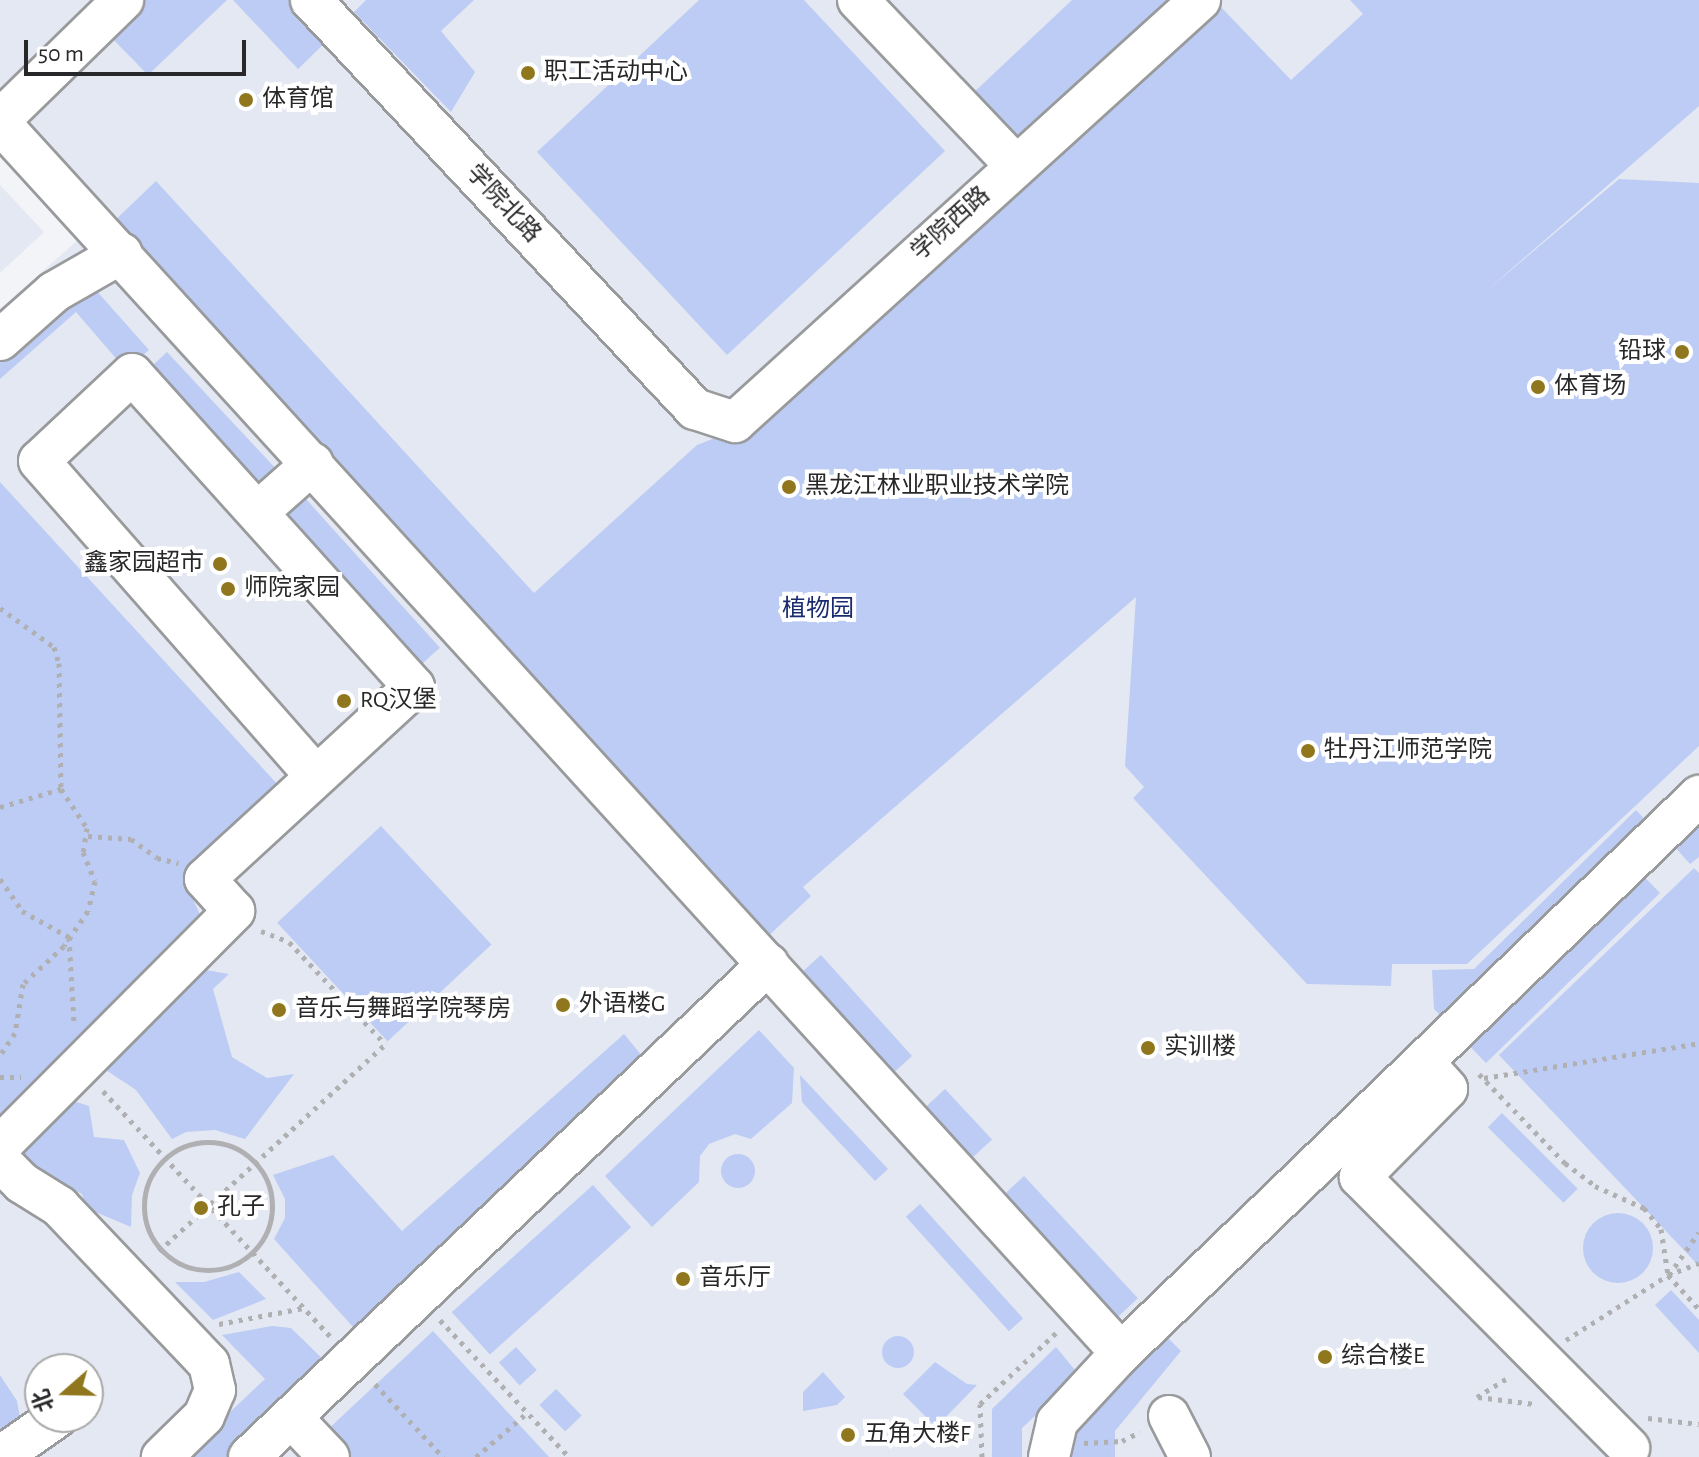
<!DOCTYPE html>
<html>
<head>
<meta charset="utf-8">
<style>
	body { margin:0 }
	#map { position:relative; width:1699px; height:1457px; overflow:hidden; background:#f3f4f7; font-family:"Alegreya Sans","Noto Sans SC",sans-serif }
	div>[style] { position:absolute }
	.built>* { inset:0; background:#e4e8f2 }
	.green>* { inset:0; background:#bcccf4; transform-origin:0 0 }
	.round { border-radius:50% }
	.path>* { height:5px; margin-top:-2.5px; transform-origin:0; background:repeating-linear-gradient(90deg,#b0b0b3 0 4px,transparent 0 10px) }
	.path>.ring { margin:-2.5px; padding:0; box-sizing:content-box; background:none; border:5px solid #b0b0b3; border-radius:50% }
	.roads { filter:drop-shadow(2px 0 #999a9c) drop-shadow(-2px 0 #999a9c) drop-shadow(0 2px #999a9c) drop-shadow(0 -2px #999a9c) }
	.minor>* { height:40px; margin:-20px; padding:0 20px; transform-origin:20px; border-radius:20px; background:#fff }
	.dots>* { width:22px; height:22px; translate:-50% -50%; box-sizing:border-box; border:4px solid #fff; border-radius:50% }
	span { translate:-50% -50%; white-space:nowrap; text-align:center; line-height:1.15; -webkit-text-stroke:8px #fff; paint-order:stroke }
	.poi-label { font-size:24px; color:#28282a }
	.left { translate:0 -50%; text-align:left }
	.right { translate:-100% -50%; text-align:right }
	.street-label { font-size:24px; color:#28282a }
	.park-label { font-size:24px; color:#1a2b6f }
	.north { position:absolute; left:24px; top:1353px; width:80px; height:80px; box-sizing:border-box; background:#fff; border:2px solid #a9a9aa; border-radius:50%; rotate:250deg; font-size:22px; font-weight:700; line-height:32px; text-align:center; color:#28282a }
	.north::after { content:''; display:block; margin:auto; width:28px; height:36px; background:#90771d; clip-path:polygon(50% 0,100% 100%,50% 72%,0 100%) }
	.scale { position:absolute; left:24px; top:40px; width:222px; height:36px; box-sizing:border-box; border:4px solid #28282a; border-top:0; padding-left:10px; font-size:24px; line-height:28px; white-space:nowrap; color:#28282a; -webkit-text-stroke:6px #fff; paint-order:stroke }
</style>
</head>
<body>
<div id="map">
	<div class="built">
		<div style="clip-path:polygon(0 0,1699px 0,738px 883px,0 92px)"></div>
		<div style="clip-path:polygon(evenodd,1699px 90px,1699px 1457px,0 1457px,0 309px,96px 224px,737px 896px,1699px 90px,40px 1369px,88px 1369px,88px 1417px,40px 1417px,40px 1369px)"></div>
		<div style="clip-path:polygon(0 185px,44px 232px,0 273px)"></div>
	</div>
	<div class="green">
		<div style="clip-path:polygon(133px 0,227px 0,148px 75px,103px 29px)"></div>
		<div style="clip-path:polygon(233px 0,295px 0,331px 37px,298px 69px)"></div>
		<div style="clip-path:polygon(366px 0,474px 0,441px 31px,475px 72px,451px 112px,354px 12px)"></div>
		<div style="clip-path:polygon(699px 0,804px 0,945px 151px,727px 355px,537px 152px)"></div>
		<div style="clip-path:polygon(1072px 0,1178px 0,1019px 147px,970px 96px)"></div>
		<div style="clip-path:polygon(1350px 0,1699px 0,1699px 106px,1485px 292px,1619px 179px,1699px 183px,1699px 746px,1467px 964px,1392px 964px,1391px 986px,1307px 984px,1133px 798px,1144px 787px,1125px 766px,1136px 597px,803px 887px,811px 896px,763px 941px,108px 227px,156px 181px,534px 593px,697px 445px,728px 433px,1220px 6px,1291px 80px,1363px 14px)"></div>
		<div style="clip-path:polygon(87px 280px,149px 350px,126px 370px,76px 312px,0 379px,0 350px)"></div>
		<div style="left:167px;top:352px;width:169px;height:22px;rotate:47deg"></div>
		<div style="clip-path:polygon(0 482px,279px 786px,184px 880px,203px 921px,0 1125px)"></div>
		<div style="left:296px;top:488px;width:215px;height:28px;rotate:48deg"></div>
		<div style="clip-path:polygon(1699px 804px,1699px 857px,1690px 864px,1665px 836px)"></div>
		<div style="clip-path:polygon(1636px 810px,1656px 831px,1627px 859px,1660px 893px,1486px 1063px,1434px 1009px,1432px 970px,1474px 969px)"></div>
		<div style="left:381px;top:826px;width:162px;height:142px;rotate:47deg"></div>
		<div style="clip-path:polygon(1694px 868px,1699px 873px,1699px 1266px,1499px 1055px)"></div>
		<div style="left:821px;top:955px;width:136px;height:36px;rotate:48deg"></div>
		<div style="clip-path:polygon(194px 968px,229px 974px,213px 989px,232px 1057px,267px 1078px,294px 1074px,245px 1139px,215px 1130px,186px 1132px,172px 1139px,136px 1090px,100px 1066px)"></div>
		<div style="clip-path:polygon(759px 1030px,794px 1068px,792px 1103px,751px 1139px,735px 1134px,709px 1144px,700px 1156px,699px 1182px,652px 1227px,605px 1176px)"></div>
		<div style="clip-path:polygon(624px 1034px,647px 1062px,353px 1327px,274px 1239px,285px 1218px,285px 1199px,273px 1175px,333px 1155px,402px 1231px)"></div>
		<div style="clip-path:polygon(800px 1075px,888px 1169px,875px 1181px,802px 1102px)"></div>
		<div style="left:945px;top:1089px;width:69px;height:35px;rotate:47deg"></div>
		<div style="clip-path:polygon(70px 1100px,89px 1106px,94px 1137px,124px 1140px,140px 1173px,132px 1195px,131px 1227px,86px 1208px,82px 1194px,11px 1160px)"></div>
		<div style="left:1502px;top:1113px;width:107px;height:20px;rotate:45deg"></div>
		<div class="round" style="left:721px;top:1154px;width:34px;height:34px"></div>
		<div style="left:1024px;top:1176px;width:167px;height:33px;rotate:47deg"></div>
		<div style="left:593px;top:1185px;width:57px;height:190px;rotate:48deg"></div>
		<div style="left:920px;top:1204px;width:154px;height:19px;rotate:48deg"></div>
		<div class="round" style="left:1583px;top:1213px;width:70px;height:70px"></div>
		<div style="clip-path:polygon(239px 1272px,266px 1299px,213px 1320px,175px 1282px,204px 1282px)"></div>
		<div style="clip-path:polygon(1671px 1290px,1699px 1320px,1699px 1353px,1655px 1305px)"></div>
		<div style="clip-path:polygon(272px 1326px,291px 1328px,327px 1363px,226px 1457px,182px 1457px,265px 1379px,222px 1335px)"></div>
		<div style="clip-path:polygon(433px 1331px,549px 1457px,347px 1457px,324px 1433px)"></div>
		<div class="round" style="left:882px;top:1336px;width:32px;height:32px"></div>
		<div style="clip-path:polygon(1167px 1337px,1181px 1351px,1115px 1431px,1115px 1457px,1062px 1457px,1070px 1431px)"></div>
		<div style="left:516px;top:1347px;width:31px;height:23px;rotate:48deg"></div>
		<div style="clip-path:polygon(1056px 1347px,1079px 1375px,1022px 1428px,1022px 1457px,992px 1457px,992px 1409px)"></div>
		<div style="clip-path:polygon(935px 1362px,967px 1384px,977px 1385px,936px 1427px,903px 1394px)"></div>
		<div style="clip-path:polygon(823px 1372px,845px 1397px,837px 1405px,803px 1411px,803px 1392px)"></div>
		<div style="clip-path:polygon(0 1375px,17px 1401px,25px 1444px,0 1457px)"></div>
		<div style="left:556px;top:1389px;width:37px;height:23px;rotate:46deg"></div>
	</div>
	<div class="path">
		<div style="left:0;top:608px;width:67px;rotate:35.8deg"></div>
		<div style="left:54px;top:647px;width:17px;rotate:73deg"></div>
		<div style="left:59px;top:663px;width:126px;rotate:89.1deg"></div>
		<div style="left:61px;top:789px;width:47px;rotate:56.3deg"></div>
		<div style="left:87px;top:828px;width:24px;rotate:99deg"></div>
		<div style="left:83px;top:852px;width:31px;rotate:68deg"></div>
		<div style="left:95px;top:881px;width:31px;rotate:103deg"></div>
		<div style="left:88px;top:911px;width:42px;rotate:124.4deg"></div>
		<div style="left:64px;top:946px;width:56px;rotate:137.2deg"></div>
		<div style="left:23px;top:984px;width:50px;rotate:99.3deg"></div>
		<div style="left:15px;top:1033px;width:27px;rotate:124deg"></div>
		<div style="left:0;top:807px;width:64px;rotate:-16.4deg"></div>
		<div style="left:88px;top:836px;width:43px;rotate:4deg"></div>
		<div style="left:131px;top:839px;width:32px;rotate:36deg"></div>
		<div style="left:157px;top:858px;width:22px;rotate:13deg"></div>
		<div style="left:0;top:879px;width:39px;rotate:55deg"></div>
		<div style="left:22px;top:911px;width:54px;rotate:29deg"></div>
		<div style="left:69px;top:937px;width:86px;rotate:86.7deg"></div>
		<div style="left:261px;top:931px;width:30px;rotate:21deg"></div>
		<div style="left:289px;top:942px;width:140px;rotate:46.7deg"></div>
		<div style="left:1479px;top:1074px;width:124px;rotate:46deg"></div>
		<div style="left:1565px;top:1163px;width:38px;rotate:37deg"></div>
		<div style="left:1595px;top:1186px;width:54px;rotate:24.2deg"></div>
		<div style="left:1644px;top:1208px;width:27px;rotate:51deg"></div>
		<div style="left:1661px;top:1229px;width:47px;rotate:81.3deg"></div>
		<div style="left:1668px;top:1275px;width:46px;rotate:47.6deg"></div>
		<div style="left:0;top:1077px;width:21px"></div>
		<div style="left:1484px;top:1078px;width:218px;rotate:-9.2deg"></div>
		<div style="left:103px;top:1091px;width:334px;rotate:47.2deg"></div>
		<div class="ring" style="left:144px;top:1142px;width:123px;height:123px"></div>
		<div style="left:159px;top:1251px;width:310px;rotate:-42.4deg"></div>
		<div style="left:1669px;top:1275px;width:52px;rotate:-55.1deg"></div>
		<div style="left:440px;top:1320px;width:188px;rotate:46.7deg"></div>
		<div style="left:219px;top:1324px;width:86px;rotate:-10.7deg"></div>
		<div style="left:1566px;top:1340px;width:121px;rotate:-32.5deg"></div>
		<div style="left:1668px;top:1275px;width:33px;rotate:-21deg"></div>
		<div style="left:375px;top:1384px;width:100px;rotate:47deg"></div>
		<div style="left:1477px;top:1397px;width:39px;rotate:-32deg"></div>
		<div style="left:1478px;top:1397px;width:57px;rotate:7deg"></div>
		<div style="left:1648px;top:1418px;width:51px;rotate:6.7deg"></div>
		<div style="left:1084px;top:1443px;width:38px;rotate:-3deg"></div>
		<div style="left:1122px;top:1441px;width:20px;rotate:-27deg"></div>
		<div style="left:476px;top:1457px;width:67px;rotate:-40.8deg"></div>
		<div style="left:982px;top:1457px;width:53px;rotate:-92.2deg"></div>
		<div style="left:980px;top:1404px;width:105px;rotate:-43.1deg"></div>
	</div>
	<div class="roads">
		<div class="minor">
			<div style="left:311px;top:0;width:561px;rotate:46.81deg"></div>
			<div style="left:695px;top:409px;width:42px;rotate:18deg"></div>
			<div style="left:735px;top:422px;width:628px;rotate:-42.22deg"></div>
			<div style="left:858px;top:0;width:228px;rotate:46.4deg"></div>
			<div style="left:0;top:120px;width:172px;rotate:-44.3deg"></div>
			<div style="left:0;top:123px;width:1664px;rotate:47.65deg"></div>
			<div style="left:0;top:340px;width:72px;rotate:-41.6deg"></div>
			<div style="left:54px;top:292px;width:78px;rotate:-29.8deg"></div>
			<div style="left:259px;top:511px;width:72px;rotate:-41.6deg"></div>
			<div style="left:1423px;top:1062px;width:36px;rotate:48deg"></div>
			<div style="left:1447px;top:1089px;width:124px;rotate:134.7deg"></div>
			<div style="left:1360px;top:1177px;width:382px;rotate:45.2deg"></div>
			<div style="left:0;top:1146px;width:332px;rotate:-45.1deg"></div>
			<div style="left:234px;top:911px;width:43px;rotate:-132.2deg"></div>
			<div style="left:205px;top:879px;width:284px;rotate:-42.6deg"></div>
			<div style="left:414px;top:687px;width:421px;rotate:-132deg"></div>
			<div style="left:132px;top:374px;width:127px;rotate:136.9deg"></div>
			<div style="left:39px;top:461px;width:419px;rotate:48.7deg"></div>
			<div style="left:0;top:1161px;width:31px;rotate:45deg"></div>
			<div style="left:22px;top:1183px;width:44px;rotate:31.9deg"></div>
			<div style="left:59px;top:1206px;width:218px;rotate:46.5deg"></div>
			<div style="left:209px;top:1364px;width:27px;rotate:77deg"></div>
			<div style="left:215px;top:1390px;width:28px;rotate:113deg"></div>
			<div style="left:204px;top:1416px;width:59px;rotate:135.7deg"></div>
			<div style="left:1169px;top:1416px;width:46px;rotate:62.9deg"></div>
			<div style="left:291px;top:1417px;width:55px;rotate:46.5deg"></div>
			<div style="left:0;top:1457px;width:70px;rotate:-35.1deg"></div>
			<div style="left:249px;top:1457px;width:716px;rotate:-43.53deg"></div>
			<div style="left:1049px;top:1457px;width:36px;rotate:-77deg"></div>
			<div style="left:1057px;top:1422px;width:94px;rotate:-47.2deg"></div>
			<div style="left:1121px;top:1353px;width:803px;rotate:-43.94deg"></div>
		</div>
	</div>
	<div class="dots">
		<div style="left:528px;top:73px;background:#90771d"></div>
		<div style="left:246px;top:100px;background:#90771d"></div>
		<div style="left:1682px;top:352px;background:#90771d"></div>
		<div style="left:1538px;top:387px;background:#90771d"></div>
		<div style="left:789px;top:487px;background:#90771d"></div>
		<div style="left:220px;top:564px;background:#90771d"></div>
		<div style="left:228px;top:589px;background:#90771d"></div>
		<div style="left:344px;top:701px;background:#90771d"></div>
		<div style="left:1308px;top:751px;background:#90771d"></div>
		<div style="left:563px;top:1005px;background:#90771d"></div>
		<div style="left:279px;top:1010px;background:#90771d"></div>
		<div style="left:1148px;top:1048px;background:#90771d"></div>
		<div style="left:201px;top:1208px;background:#90771d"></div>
		<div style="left:683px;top:1279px;background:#90771d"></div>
		<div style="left:1325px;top:1357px;background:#90771d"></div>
		<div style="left:848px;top:1435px;background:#90771d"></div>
	</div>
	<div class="poi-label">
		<span class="left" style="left:544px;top:73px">职工活动中心</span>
		<span class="left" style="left:262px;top:100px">体育馆</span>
		<span class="right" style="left:1666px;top:352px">铅球</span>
		<span class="left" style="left:1554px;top:387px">体育场</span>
		<span class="left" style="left:805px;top:487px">黑龙江林业职业技术学院</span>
		<span class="right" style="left:204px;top:564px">鑫家园超市</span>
		<span class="left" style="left:244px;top:589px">师院家园</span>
		<span class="left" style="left:360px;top:701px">RQ汉堡</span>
		<span class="left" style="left:1324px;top:751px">牡丹江师范学院</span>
		<span class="left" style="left:579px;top:1005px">外语楼G</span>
		<span class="left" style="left:295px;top:1010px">音乐与舞蹈学院琴房</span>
		<span class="left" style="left:1164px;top:1048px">实训楼</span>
		<span class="left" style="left:217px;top:1208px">孔子</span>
		<span class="left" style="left:699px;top:1279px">音乐厅</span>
		<span class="left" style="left:1341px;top:1357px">综合楼E</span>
		<span class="left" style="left:864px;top:1435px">五角大楼F</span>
	</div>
	<div class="street-label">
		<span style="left:503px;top:204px;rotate:47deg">学院北路</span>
		<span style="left:951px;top:224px;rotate:-42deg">学院西路</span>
	</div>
	<div class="park-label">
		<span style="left:818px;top:610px">植物园</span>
	</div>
	<div class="north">北</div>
	<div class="scale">50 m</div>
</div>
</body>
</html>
